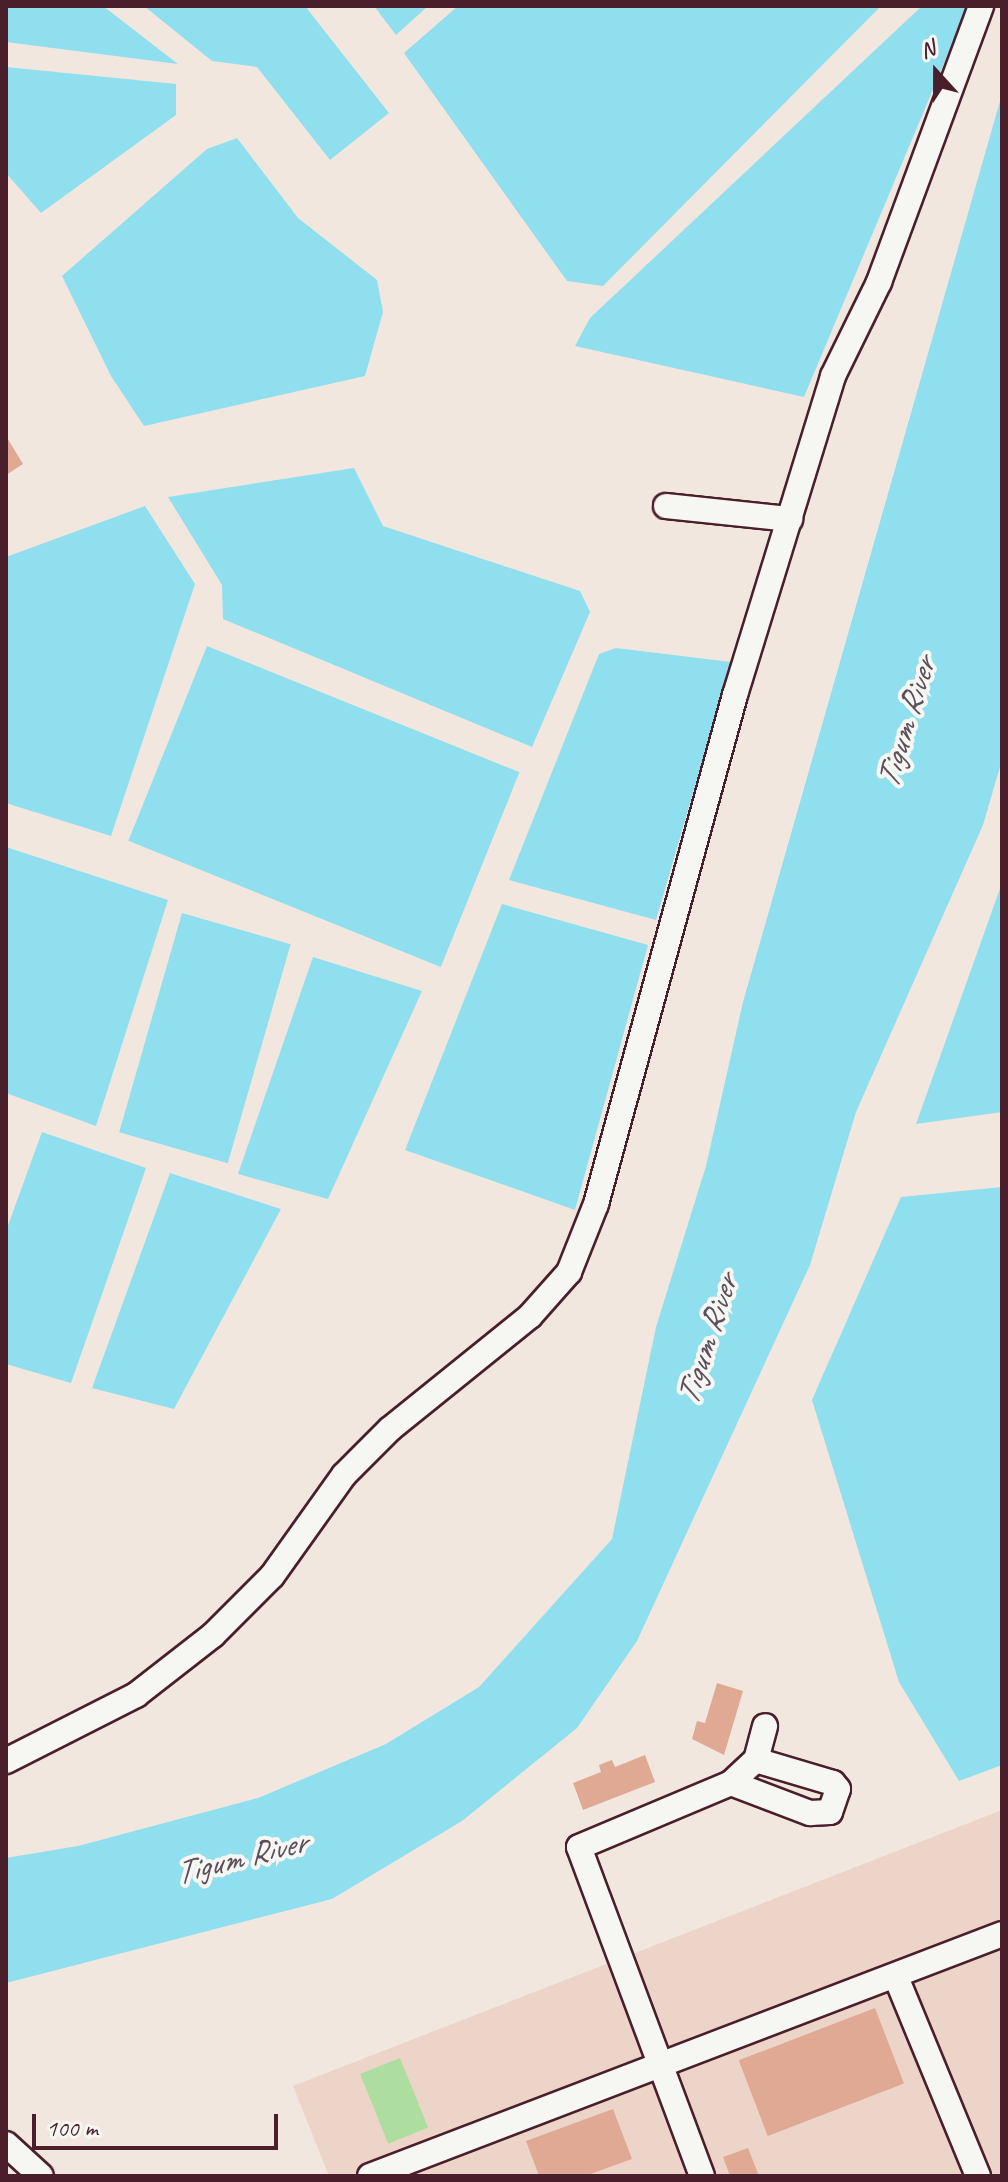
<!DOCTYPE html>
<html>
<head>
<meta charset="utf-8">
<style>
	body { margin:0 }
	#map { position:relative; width:1008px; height:2182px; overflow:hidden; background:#f1e7df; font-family:Caveat,sans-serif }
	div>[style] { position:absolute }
	.built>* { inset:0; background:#ecd4c8 }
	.green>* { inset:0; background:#adde9f; transform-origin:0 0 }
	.water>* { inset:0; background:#90dfee; transform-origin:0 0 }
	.building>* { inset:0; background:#dfa994; transform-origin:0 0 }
	.roads { filter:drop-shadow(2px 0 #4a1f2b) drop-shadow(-2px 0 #4a1f2b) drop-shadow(0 2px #4a1f2b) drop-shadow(0 -2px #4a1f2b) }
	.minor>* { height:24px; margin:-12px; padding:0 12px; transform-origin:12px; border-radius:12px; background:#f6f6f2 }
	span { translate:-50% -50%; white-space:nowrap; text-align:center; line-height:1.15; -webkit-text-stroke:8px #f6f6f2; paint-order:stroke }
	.water-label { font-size:34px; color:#5c4f5c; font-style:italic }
	.frame { position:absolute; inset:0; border:8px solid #4a1f2b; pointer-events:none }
	.north { position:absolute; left:896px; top:32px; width:80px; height:80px; -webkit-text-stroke:6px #f6f6f2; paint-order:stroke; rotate:339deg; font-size:22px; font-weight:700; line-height:32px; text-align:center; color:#4a1f2b }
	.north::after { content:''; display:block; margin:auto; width:28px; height:36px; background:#4a1f2b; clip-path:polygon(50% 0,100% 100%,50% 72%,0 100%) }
	.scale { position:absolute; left:32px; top:2114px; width:246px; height:36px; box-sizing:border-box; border:4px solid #4a1f2b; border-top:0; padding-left:10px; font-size:24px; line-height:28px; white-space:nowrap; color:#4a1f2b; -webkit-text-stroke:6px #f6f6f2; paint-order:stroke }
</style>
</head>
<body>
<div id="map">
	<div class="built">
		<div style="clip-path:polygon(1002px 1810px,1002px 2176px,329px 2176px,293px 2086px)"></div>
	</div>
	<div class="green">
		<div style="left:400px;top:2058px;width:75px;height:43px;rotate:68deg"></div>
	</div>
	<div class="water">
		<div style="clip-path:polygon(6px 6px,103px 6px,178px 64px,6px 42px)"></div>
		<div style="clip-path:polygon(144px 6px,305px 6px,389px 113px,330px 160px,257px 67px,212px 61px)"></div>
		<div style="clip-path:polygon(374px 6px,428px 6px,396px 35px)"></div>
		<div style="clip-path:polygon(458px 6px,881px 6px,603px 286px,567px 281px,404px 53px)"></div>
		<div style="clip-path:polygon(922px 6px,968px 6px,804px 397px,575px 346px,590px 318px)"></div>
		<div style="clip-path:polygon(6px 67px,176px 84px,176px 115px,41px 213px,6px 173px)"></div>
		<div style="clip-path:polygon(1002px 94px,1002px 760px,983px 825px,856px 1112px,810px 1265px,637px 1641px,577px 1728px,462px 1821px,332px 1899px,6px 1983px,6px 1858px,78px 1846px,258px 1798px,386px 1744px,479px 1687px,612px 1539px,656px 1327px,706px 1166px,743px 1002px)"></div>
		<div style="clip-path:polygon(237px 138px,298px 218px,377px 280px,383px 312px,365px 376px,144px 426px,111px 376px,62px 276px,207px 149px)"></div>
		<div style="clip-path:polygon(354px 468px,383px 526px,580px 591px,590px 612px,532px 747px,223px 619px,222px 585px,168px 497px)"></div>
		<div style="clip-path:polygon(145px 506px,195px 584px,111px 836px,6px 803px,6px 557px)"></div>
		<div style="left:207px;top:646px;width:337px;height:210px;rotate:22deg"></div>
		<div style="clip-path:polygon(616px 648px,731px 662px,656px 920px,509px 880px,599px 654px)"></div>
		<div style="clip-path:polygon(6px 847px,168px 900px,96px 1126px,6px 1093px)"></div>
		<div style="clip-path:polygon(1002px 883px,1002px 1112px,916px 1124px)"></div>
		<div style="clip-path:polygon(502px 904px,648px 945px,575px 1210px,405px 1150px)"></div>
		<div style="left:182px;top:913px;width:113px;height:228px;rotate:16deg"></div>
		<div style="clip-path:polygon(313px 957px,422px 991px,328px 1199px,238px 1174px)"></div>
		<div style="clip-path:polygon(42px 1132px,146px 1168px,71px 1383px,6px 1364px,6px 1231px)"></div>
		<div style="clip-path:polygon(170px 1173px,281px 1209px,174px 1409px,92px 1388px)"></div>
		<div style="clip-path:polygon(1002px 1187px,1002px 1765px,959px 1781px,899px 1682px,812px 1400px,901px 1197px)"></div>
	</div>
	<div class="building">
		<div style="clip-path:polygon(6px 436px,23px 464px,6px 475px)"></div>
		<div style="clip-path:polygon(717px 1683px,743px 1691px,724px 1755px,692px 1739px,697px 1721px,705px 1723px)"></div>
		<div style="clip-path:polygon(645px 1755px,655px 1782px,583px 1810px,573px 1783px,601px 1772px,599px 1765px,612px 1760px,615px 1767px)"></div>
		<div style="left:875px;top:2008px;width:81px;height:146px;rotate:69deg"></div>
		<div style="clip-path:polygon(613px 2109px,632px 2159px,585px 2176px,539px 2176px,526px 2141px)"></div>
		<div style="clip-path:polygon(748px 2148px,759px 2176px,730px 2176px,723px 2157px)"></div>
	</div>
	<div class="roads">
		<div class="minor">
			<div style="left:666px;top:506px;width:125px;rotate:6deg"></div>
			<div style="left:6px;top:1761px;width:146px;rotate:-26.9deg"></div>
			<div style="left:136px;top:1695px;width:98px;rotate:-37.9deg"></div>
			<div style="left:213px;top:1635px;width:83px;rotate:-45deg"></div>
			<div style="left:272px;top:1576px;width:124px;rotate:-54.5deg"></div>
			<div style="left:344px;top:1475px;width:65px;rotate:-45deg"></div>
			<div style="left:390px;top:1429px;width:180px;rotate:-38.9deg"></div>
			<div style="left:530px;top:1316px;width:59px;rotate:-48.4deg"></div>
			<div style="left:569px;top:1272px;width:73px;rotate:-68.3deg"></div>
			<div style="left:596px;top:1204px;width:528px;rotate:-74.73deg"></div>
			<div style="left:735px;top:695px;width:334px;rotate:-72.9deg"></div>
			<div style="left:833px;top:376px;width:105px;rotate:-63.9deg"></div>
			<div style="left:879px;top:282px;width:294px;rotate:-69.7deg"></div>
			<div style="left:731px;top:1783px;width:85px;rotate:20.8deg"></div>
			<div style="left:810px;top:1813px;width:20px;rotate:-3deg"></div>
			<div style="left:830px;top:1812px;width:24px;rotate:-71deg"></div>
			<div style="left:838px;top:1789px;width:8px;rotate:-130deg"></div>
			<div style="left:833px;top:1783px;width:80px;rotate:-163.4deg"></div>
			<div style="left:896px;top:1977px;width:215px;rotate:67.6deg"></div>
			<div style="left:6px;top:2144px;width:47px;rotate:42.4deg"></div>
			<div style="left:370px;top:2176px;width:677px;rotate:-20.95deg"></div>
			<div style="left:702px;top:2176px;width:351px;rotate:-110.5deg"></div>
			<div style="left:579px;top:1847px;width:165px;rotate:-22.8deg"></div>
			<div style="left:731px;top:1783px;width:34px;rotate:-43deg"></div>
			<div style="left:756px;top:1760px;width:35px;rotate:-75deg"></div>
		</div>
	</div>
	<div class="water-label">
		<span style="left:905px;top:723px;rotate:-73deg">Tigum River</span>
		<span style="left:706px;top:1340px;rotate:-72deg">Tigum River</span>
		<span style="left:240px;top:1857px;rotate:-14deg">Tigum River</span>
	</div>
	<div class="frame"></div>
	<div class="north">N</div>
	<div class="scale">100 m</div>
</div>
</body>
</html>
